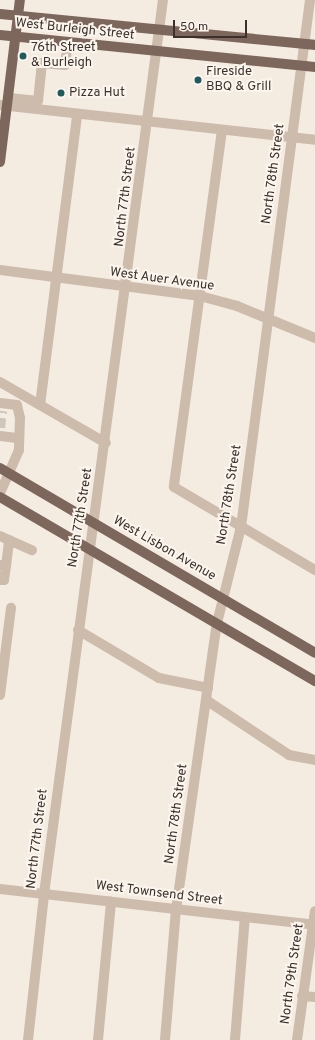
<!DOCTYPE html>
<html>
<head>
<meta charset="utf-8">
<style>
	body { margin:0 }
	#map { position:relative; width:315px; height:1040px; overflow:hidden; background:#f4ebe1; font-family:Overpass,sans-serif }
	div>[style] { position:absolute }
	.minor-tunnel>* { height:10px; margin-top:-5px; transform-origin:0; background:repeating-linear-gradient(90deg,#cfc6bd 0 10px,transparent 0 15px) }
	.minor>* { height:10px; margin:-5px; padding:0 5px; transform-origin:5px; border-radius:5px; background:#cdbbac }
	.major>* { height:10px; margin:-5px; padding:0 5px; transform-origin:5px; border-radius:5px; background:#7d675c }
	.dots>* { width:11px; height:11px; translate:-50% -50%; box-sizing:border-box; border:2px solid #fbf5ee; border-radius:50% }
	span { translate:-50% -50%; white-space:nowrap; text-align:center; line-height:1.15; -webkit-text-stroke:4px #fbf5ee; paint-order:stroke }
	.street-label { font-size:13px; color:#3b302b }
	.poi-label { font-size:13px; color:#3b302b }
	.left { translate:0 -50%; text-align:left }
	.scale { position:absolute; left:173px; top:20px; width:74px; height:18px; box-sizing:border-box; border:2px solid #3b302b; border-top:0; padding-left:5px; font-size:12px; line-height:14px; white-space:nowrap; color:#3b302b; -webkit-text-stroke:3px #fbf5ee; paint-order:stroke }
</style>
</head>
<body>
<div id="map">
	<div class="minor-tunnel">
		<div style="left:0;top:428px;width:17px;rotate:-83deg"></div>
	</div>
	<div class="minor">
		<div style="left:9px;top:98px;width:29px;rotate:6deg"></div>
		<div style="left:38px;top:101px;width:38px;rotate:-84deg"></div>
		<div style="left:42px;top:63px;width:23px;rotate:5deg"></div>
		<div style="left:65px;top:65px;width:23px;rotate:-83deg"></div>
		<div style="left:0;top:105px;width:317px;rotate:6.3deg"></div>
		<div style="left:222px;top:130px;width:360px;rotate:97.7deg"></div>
		<div style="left:174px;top:487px;width:164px;rotate:30.5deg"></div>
		<div style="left:0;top:270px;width:202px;rotate:7.4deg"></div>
		<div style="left:200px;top:296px;width:38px;rotate:15deg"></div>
		<div style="left:237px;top:306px;width:84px;rotate:22.3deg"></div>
		<div style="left:0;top:382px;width:122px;rotate:29.9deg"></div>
		<div style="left:0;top:403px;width:17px;rotate:7deg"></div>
		<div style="left:17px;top:405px;width:13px;rotate:77deg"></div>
		<div style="left:20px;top:418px;width:32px;rotate:92deg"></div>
		<div style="left:19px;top:450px;width:47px;rotate:113.8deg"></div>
		<div style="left:40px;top:405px;width:292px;rotate:-82.7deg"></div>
		<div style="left:0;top:436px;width:17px;rotate:7deg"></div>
		<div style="left:0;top:536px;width:35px;rotate:24deg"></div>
		<div style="left:0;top:565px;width:6px;rotate:9deg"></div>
		<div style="left:6px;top:566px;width:26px;rotate:-83deg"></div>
		<div style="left:0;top:580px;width:4px"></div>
		<div style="left:4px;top:580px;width:14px;rotate:-82deg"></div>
		<div style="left:78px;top:630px;width:94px;rotate:30.7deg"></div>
		<div style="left:159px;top:678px;width:50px;rotate:11.5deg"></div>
		<div style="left:0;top:695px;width:88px;rotate:-82.8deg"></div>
		<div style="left:206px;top:700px;width:100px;rotate:33.5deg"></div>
		<div style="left:289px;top:755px;width:26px;rotate:11deg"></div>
		<div style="left:0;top:889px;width:317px;rotate:6.5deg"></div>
		<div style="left:302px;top:996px;width:13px;rotate:4deg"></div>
		<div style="left:28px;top:1040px;width:147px;rotate:-83.7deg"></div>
		<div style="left:44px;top:894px;width:902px;rotate:-82.42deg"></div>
		<div style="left:98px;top:1040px;width:139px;rotate:-84.6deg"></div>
		<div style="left:165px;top:1040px;width:130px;rotate:-85.2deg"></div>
		<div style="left:176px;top:910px;width:290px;rotate:-81.9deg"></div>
		<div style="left:217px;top:623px;width:99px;rotate:-76deg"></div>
		<div style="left:241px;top:527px;width:531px;rotate:-82.54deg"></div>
		<div style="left:235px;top:1040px;width:123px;rotate:-85.4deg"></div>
		<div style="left:297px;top:1040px;width:130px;rotate:-82.1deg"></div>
	</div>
	<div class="major">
		<div style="left:0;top:14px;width:317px;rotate:5.6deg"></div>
		<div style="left:0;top:35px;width:317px;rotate:5.8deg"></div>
		<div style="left:0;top:162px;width:163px;rotate:-83deg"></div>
		<div style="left:0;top:468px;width:365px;rotate:30.4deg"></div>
		<div style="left:0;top:497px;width:365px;rotate:30.3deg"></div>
	</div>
	<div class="dots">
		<div style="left:23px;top:56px;background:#1f5a5e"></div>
		<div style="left:198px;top:80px;background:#1f5a5e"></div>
		<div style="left:61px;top:93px;background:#1f5a5e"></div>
	</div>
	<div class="street-label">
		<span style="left:75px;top:30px;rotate:6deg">West Burleigh Street</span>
		<span style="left:274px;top:174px;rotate:-82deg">North 78th Street</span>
		<span style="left:126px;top:197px;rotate:-83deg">North 77th Street</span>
		<span style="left:162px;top:280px;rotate:8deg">West Auer Avenue</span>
		<span style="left:230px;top:495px;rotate:-81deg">North 78th Street</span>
		<span style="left:81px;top:518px;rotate:-81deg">North 77th Street</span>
		<span style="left:164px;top:549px;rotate:30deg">West Lisbon Avenue</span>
		<span style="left:177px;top:814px;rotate:-82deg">North 78th Street</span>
		<span style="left:38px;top:839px;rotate:-83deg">North 77th Street</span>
		<span style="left:159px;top:894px;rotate:7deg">West Townsend Street</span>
		<span style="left:293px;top:974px;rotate:-82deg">North 79th Street</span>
	</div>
	<div class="poi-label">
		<span class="left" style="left:31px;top:56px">76th Street<br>&amp; Burleigh</span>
		<span class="left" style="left:206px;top:80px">Fireside<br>BBQ &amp; Grill</span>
		<span class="left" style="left:69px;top:93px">Pizza Hut</span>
	</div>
	<div class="scale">50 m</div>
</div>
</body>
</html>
